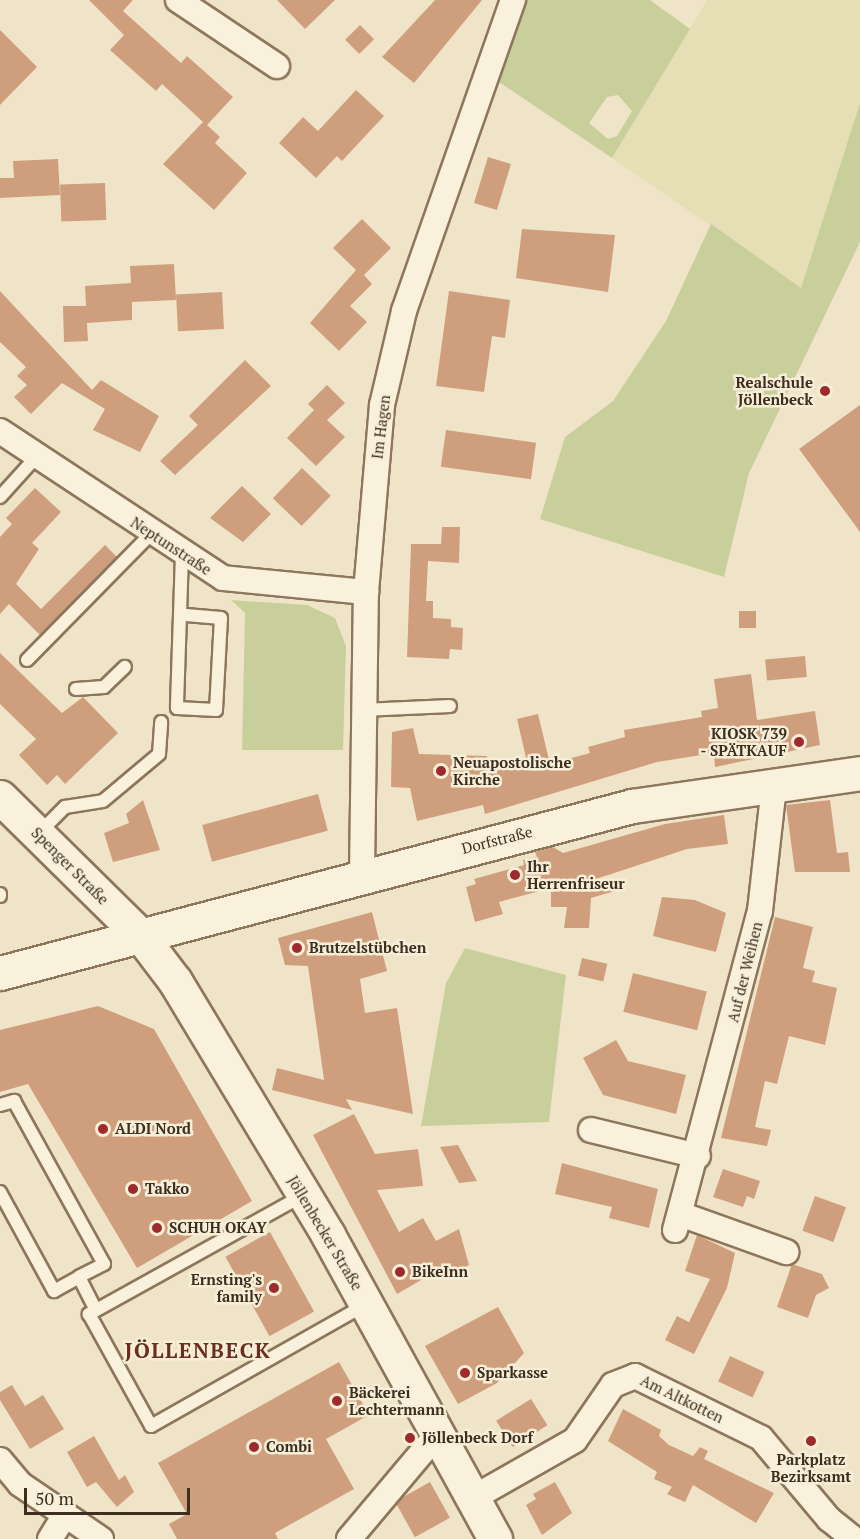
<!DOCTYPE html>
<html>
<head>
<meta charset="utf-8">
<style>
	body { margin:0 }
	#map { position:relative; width:860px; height:1539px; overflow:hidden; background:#f0e4c8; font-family:"PT Serif",serif }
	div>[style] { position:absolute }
	.farmland>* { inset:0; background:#e6deb5 }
	.green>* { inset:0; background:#c9cf9b }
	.building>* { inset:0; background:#cf9f7d; transform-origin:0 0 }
	.roads { filter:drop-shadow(2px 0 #8d765c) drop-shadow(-2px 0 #8d765c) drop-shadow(0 2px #8d765c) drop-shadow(0 -2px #8d765c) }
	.lane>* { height:12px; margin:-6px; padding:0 6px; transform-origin:6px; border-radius:6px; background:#faf1dc }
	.street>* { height:24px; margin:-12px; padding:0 12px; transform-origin:12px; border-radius:12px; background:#faf1dc }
	.secondary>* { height:33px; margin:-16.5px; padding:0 16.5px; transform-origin:16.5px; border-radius:16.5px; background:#faf1dc }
	.dots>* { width:16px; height:16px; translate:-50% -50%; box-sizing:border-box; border:3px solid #f7eed8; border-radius:50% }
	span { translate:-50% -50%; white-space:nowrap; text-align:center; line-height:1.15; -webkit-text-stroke:5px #f7eed8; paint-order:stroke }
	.poi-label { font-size:15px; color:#3d2e20; font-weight:700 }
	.right { translate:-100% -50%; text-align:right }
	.left { translate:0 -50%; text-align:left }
	.street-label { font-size:15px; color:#3d2e20 }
	.district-label { font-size:21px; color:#6b2e1e; font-weight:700; letter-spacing:1.5px }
	.scale { position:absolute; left:24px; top:1488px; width:166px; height:27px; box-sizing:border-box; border:3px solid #3d2e20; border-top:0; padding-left:8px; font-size:18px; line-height:21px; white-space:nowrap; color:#3d2e20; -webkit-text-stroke:4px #f7eed8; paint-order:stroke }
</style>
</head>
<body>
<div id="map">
	<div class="farmland">
		<div style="clip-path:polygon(707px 0,860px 0,860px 103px,801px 288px,612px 158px)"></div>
	</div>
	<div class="green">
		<div style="clip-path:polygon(evenodd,526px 0,650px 0,690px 29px,612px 158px,499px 82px,526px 0,618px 95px,632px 111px,617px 136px,608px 139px,589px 123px,607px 97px,618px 95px)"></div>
		<div style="clip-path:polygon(860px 103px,860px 242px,749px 473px,724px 577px,540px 519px,565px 437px,613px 401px,666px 321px,711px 224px,801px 288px)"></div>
		<div style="clip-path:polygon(231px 600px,307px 605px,335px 618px,346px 646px,343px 750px,242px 750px,245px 613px)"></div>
		<div style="clip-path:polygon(465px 948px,566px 975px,549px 1122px,421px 1126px,446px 983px)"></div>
	</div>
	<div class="building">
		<div style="clip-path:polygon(89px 0,133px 0,123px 11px,181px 63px,187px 56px,233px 97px,207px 125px,220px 137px,215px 143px,247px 173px,214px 210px,163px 164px,203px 122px,162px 84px,156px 91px,110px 50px,124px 35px)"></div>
		<div style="clip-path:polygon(277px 0,335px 0,305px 29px)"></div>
		<div style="clip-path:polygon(435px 0,482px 0,414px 83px,382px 57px)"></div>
		<div style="left:360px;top:25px;width:20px;height:21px;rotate:45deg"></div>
		<div style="clip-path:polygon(0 30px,37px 67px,0 105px)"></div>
		<div style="clip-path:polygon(356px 90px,384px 116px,342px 161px,337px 156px,316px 178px,279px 143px,303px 117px,318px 131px)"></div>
		<div style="left:488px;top:157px;width:24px;height:48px;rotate:17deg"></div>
		<div style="clip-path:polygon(58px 159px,60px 195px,0 198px,0 178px,14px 178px,13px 161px)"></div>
		<div style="left:105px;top:183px;width:37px;height:45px;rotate:88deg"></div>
		<div style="clip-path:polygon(362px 219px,391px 248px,364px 275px,372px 284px,350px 306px,367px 322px,339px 351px,310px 323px,356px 270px,333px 248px)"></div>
		<div style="clip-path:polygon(522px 229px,615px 235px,608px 292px,516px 278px)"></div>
		<div style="clip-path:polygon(174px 264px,176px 300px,132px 302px,132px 320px,87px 323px,88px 341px,64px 342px,63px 306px,86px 306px,85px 286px,131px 283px,130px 266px)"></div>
		<div style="clip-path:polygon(0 291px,92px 390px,101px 380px,159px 416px,140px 452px,93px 430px,105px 409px,62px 383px,31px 414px,14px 397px,27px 385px,17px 376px,26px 367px,0 342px)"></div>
		<div style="clip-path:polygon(449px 291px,510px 300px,505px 338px,492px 336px,484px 392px,436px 386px)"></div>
		<div style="left:222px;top:292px;width:37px;height:46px;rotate:87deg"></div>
		<div style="clip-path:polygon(245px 360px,271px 386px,175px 475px,160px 461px,198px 425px,189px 416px)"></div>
		<div style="clip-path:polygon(327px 385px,345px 403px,327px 420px,345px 437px,316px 466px,287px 438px,314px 410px,308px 404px)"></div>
		<div style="clip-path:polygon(860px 405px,860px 532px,799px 449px)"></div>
		<div style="left:446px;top:430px;width:91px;height:37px;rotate:8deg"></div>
		<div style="left:302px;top:468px;width:40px;height:42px;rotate:44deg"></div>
		<div style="clip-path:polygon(242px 486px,271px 514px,243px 542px,210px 518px)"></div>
		<div style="clip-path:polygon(35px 488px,61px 512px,32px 543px,39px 549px,16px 584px,41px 609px,105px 545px,117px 557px,40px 635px,9px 604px,0 614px,0 537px,12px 524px,6px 518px)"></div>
		<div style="clip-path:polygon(442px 527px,460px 527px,459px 563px,428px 561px,426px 601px,433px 601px,433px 618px,451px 619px,451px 627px,463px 628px,462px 650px,450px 649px,449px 659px,407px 657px,411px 544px,441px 544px)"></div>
		<div style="left:756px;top:611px;width:17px;height:17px;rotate:90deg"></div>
		<div style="clip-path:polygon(0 653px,62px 713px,83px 697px,118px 733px,65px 784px,57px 775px,47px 785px,19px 755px,36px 739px,0 704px)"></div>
		<div style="left:805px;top:656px;width:21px;height:40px;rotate:85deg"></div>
		<div style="clip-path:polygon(751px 674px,757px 720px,815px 711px,820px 745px,715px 767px,714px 753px,657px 762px,485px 814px,483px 805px,417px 821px,410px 788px,391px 787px,392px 732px,413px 728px,419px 754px,487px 756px,490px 773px,527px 762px,517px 719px,538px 714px,550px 764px,590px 753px,588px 747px,625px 737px,624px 730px,702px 717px,701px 711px,718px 708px,714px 679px)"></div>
		<div style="left:318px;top:794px;width:38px;height:120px;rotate:75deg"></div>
		<div style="clip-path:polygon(143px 800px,160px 850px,113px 862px,104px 833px,129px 823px,126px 814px)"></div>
		<div style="clip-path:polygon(830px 800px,837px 853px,848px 852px,850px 872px,795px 872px,786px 805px)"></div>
		<div style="clip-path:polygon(724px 815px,728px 844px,687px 849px,593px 880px,625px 888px,591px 898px,589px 928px,564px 928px,567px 907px,551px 907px,551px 888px,499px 902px,503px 914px,475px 922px,466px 887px,476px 884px,474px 879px,524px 865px,523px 860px,537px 857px,535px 852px,553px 847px,563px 853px,665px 824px)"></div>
		<div style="clip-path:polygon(662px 897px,695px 900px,726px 913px,716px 952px,653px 936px)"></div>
		<div style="clip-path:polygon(372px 912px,387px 971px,360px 979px,365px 1013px,397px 1008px,413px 1114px,346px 1099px,352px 1110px,272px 1090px,277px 1068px,324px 1080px,308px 966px,285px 965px,278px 938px)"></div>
		<div style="clip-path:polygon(775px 917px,813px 927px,803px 968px,815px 971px,812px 982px,837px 988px,825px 1045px,789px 1036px,777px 1084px,765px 1081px,755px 1127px,771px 1130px,767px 1146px,721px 1138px)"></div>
		<div style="left:582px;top:958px;width:26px;height:18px;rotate:13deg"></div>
		<div style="left:633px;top:973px;width:76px;height:40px;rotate:14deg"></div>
		<div style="clip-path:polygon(98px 1006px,154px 1029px,252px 1201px,137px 1268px,28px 1084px,0 1092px,0 1030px)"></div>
		<div style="clip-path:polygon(616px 1040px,628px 1061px,686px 1075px,676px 1114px,603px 1095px,583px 1058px)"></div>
		<div style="clip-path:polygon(354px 1114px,375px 1154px,418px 1149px,423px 1186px,377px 1190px,399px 1232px,423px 1218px,436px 1241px,459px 1229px,469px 1265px,454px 1273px,449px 1264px,397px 1294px,313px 1135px)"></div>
		<div style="clip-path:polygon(458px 1145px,477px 1181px,459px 1183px,440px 1147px)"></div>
		<div style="clip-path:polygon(562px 1163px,658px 1189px,649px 1228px,609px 1218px,612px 1207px,555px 1194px)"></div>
		<div style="clip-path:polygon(723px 1169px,760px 1181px,754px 1199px,747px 1196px,743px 1207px,713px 1197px)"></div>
		<div style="left:815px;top:1196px;width:33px;height:37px;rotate:20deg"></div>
		<div style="left:270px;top:1232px;width:91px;height:51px;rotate:61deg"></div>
		<div style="clip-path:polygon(697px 1235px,735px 1253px,727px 1288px,694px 1354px,665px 1340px,677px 1316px,689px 1322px,710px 1279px,685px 1271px)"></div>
		<div style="clip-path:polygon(792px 1264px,822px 1274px,829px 1288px,816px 1295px,808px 1318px,777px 1307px)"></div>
		<div style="clip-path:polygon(498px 1307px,524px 1353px,497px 1383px,458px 1404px,425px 1346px)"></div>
		<div style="left:730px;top:1356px;width:38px;height:28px;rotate:25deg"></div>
		<div style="clip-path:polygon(339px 1362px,369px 1415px,326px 1439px,354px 1489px,275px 1533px,278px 1539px,177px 1539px,169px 1524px,187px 1514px,158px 1463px)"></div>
		<div style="clip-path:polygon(12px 1385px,25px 1406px,43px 1395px,64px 1429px,30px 1449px,0 1400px,0 1392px)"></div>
		<div style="left:531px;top:1399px;width:31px;height:41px;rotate:58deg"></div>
		<div style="clip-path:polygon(623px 1409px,661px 1430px,659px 1436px,669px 1445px,693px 1456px,700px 1447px,708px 1451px,704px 1459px,774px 1493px,756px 1523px,693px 1485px,685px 1502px,667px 1494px,672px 1487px,654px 1479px,657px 1472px,608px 1441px)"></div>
		<div style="clip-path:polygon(94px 1436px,119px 1480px,125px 1475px,134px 1492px,117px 1507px,96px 1482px,87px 1487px,67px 1452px)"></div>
		<div style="left:430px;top:1482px;width:41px;height:40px;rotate:61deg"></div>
		<div style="clip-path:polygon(555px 1482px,572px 1513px,542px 1535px,526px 1505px,536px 1499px,533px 1494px)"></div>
	</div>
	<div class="roads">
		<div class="lane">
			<div style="left:0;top:497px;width:55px;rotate:-47.9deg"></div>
			<div style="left:182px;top:554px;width:154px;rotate:91.9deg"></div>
			<div style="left:177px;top:708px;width:39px;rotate:3deg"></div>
			<div style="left:216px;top:710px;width:92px;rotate:-86.9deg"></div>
			<div style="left:221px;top:618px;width:38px;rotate:-175deg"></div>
			<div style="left:27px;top:660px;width:177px;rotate:-45.5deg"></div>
			<div style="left:76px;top:689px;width:28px;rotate:-4deg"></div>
			<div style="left:104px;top:687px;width:29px;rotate:-44deg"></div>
			<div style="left:363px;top:710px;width:87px;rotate:-2.6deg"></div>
			<div style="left:39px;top:833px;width:37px;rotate:-45deg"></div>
			<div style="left:65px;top:807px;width:38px;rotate:-9deg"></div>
			<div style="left:103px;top:801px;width:73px;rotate:-40deg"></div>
			<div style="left:159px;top:754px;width:32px;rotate:-86deg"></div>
			<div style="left:0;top:894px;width:2px;rotate:90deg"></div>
			<div style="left:0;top:1105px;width:15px;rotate:-16deg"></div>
			<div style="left:14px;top:1101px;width:186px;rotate:61.1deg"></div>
			<div style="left:104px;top:1264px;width:28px;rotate:153deg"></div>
			<div style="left:79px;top:1277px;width:37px;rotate:63deg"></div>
			<div style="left:0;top:1192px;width:113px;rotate:61.4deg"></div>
			<div style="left:54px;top:1291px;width:29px;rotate:-29deg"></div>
			<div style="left:302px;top:1196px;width:244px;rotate:151deg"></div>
			<div style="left:89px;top:1314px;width:128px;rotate:61deg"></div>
			<div style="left:151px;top:1426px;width:246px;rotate:-29.5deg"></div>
		</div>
		<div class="street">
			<div style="left:178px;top:0;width:119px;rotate:33.7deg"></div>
			<div style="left:0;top:431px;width:267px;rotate:33.4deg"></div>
			<div style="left:223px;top:578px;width:144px;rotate:5.6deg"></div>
			<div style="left:362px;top:873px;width:281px;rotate:-89.2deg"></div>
			<div style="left:366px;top:592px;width:188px;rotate:-85.1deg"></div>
			<div style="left:382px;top:405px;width:97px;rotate:-76.8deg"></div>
			<div style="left:404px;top:311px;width:330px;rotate:-70.7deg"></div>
			<div style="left:591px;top:1130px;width:110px;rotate:13.7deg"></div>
			<div style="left:680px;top:1214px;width:113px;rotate:19.7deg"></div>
			<div style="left:675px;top:1230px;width:330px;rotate:-75.1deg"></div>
			<div style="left:760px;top:911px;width:126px;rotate:-83.6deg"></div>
			<div style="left:0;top:1460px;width:31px;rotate:50deg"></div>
			<div style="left:20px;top:1484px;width:98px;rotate:34.2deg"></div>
			<div style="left:473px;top:1498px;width:117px;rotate:-29.6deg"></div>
			<div style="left:575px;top:1440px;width:67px;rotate:-55.4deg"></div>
			<div style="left:613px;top:1385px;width:24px;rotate:-22deg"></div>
			<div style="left:635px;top:1376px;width:140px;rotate:26.2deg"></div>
			<div style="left:761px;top:1438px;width:106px;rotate:50deg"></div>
			<div style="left:829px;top:1519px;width:32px;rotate:39deg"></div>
			<div style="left:50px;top:1539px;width:26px;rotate:-58deg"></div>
			<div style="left:349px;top:1539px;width:140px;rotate:-49.9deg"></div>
		</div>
		<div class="secondary">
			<div style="left:0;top:797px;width:197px;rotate:44.6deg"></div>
			<div style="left:140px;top:935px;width:58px;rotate:52.7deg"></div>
			<div style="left:175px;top:981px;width:297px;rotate:58.9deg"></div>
			<div style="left:328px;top:1235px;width:347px;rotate:61.2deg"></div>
			<div style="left:0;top:973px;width:654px;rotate:-14.8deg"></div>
			<div style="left:632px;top:806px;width:230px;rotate:-8.2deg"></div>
		</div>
	</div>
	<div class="dots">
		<div style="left:825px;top:391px;background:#9e2a2b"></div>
		<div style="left:799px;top:742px;background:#9e2a2b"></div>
		<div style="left:441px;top:771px;background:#9e2a2b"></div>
		<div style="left:515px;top:875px;background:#9e2a2b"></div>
		<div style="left:297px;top:948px;background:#9e2a2b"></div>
		<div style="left:103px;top:1129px;background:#9e2a2b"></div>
		<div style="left:133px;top:1189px;background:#9e2a2b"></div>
		<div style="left:157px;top:1228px;background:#9e2a2b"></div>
		<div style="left:400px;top:1272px;background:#9e2a2b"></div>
		<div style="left:274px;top:1288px;background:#9e2a2b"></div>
		<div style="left:465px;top:1373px;background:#9e2a2b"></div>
		<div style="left:337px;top:1401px;background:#9e2a2b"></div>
		<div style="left:410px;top:1438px;background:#9e2a2b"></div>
		<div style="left:811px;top:1441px;background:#9e2a2b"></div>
		<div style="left:254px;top:1447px;background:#9e2a2b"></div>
	</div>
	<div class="poi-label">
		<span class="right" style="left:813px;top:391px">Realschule<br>Jöllenbeck</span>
		<span class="right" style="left:787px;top:742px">KIOSK 739<br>- SPÄTKAUF</span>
		<span class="left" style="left:453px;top:771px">Neuapostolische<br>Kirche</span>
		<span class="left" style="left:527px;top:875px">Ihr<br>Herrenfriseur</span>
		<span class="left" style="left:309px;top:948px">Brutzelstübchen</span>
		<span class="left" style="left:115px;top:1129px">ALDI Nord</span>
		<span class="left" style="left:145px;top:1189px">Takko</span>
		<span class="left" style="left:169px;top:1228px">SCHUH OKAY</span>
		<span class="left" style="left:412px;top:1272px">BikeInn</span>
		<span class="right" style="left:262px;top:1288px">Ernsting's<br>family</span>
		<span class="left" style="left:477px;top:1373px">Sparkasse</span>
		<span class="left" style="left:349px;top:1401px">Bäckerei<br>Lechtermann</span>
		<span class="left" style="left:422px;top:1438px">Jöllenbeck Dorf</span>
		<span class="left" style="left:266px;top:1447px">Combi</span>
		<span style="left:811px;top:1468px">Parkplatz<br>Bezirksamt</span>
	</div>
	<div class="street-label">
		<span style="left:381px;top:427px;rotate:-83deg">Im Hagen</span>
		<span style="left:171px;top:546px;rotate:33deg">Neptunstraße</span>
		<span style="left:497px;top:840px;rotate:-14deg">Dorfstraße</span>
		<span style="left:70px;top:866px;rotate:45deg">Spenger Straße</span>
		<span style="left:745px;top:972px;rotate:-76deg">Auf der Weihen</span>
		<span style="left:325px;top:1233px;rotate:59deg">Jöllenbecker Straße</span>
		<span style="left:682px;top:1399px;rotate:26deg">Am Altkotten</span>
	</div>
	<div class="district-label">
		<span style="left:198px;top:1350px">JÖLLENBECK</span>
	</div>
	<div class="scale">50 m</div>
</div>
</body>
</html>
